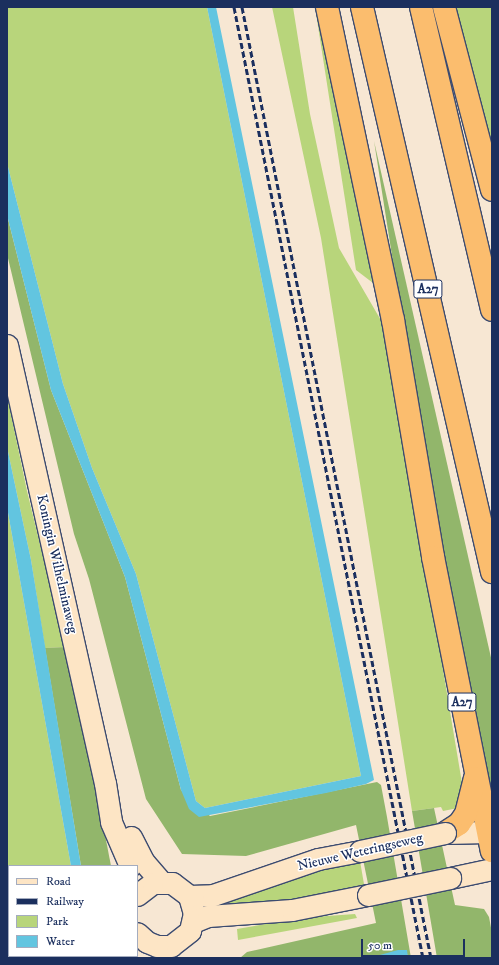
<!DOCTYPE html>
<html>
<head>
<meta charset="utf-8">
<style>
	body { margin:0 }
	#map { position:relative; width:499px; height:965px; overflow:hidden; background:#f7e7d3; font-family:"IM FELL DW Pica",serif }
	div>[style] { position:absolute }
	.green>* { inset:0; background:#b8d57b }
	.forest>* { inset:0; background:#92b66b }
	.water>* { inset:0; background:#62c5e0 }
	.roads { filter:drop-shadow(1px 0 #3c4b70) drop-shadow(-1px 0 #3c4b70) drop-shadow(0 1px #3c4b70) drop-shadow(0 -1px #3c4b70) }
	.secondary>* { height:21px; margin:-10.5px; padding:0 10.5px; transform-origin:10.5px; border-radius:10.5px; background:#fde5c5 }
	.motorway>* { height:22px; margin:-11px; padding:0 11px; transform-origin:11px; border-radius:11px; background:#fbbd6e }
	.rail>* { height:3px; margin-top:-1.5px; transform-origin:0; background:repeating-linear-gradient(90deg,#1b2f5e 0 6px,transparent 0 9px) }
	.bridges { filter:drop-shadow(1px 0 #3c4b70) drop-shadow(-1px 0 #3c4b70) drop-shadow(0 1px #3c4b70) drop-shadow(0 -1px #3c4b70) }
	.secondary-bridge>* { height:21px; margin:-10.5px; padding:0 10.5px; transform-origin:10.5px; border-radius:10.5px; background:#fde5c5 }
	span { translate:-50% -50%; white-space:nowrap; text-align:center; line-height:1.15; -webkit-text-stroke:3px #fff; paint-order:stroke }
	.shield-label span { padding:1px 3px; background:#fff; border:1px solid; border-radius:3px; -webkit-text-stroke-width:0 }
	.shield-label { font-size:13px; color:#1b2f5e; font-weight:700 }
	.street-label { font-size:14px; color:#1b2f5e }
	.frame { position:absolute; inset:0; border:8px solid #1b2f5e; pointer-events:none }
	.legend { position:absolute; left:8px; top:865px; width:130px; height:92px; box-sizing:border-box; background:#fff; border:1px solid #a4acbf; margin:0; padding:5px 7px; list-style:none; font-size:12px; color:#1b2f5e }
	.legend li { display:flex; align-items:center; gap:8px; height:20px }
	.legend b { width:20px; border:1px solid #a4acbf }
	.scale { position:absolute; left:361px; top:939px; width:104px; height:18px; box-sizing:border-box; border:2px solid #1b2f5e; border-top:0; padding-left:5px; font-size:12px; line-height:14px; white-space:nowrap; color:#1b2f5e; -webkit-text-stroke:3px #fff; paint-order:stroke }
</style>
</head>
<body>
<div id="map">
	<div class="green">
		<div style="clip-path:polygon(7px 7px,207px 7px,361px 776px,205px 808px,196px 801px,136px 574px,92px 468px,63px 384px,7px 163px)"></div>
		<div style="clip-path:polygon(272px 7px,293px 7px,310px 114px,339px 248px,386px 329px,463px 789px,458px 808px,443px 811px,441px 807px,412px 811px,321px 238px)"></div>
		<div style="clip-path:polygon(315px 7px,319px 7px,378px 294px,373px 283px,356px 270px)"></div>
		<div style="clip-path:polygon(454px 7px,492px 7px,492px 146px,485px 117px)"></div>
		<div style="clip-path:polygon(7px 395px,27px 491px,65px 647px,45px 648px,31px 560px,7px 447px)"></div>
		<div style="clip-path:polygon(7px 507px,71px 866px,9px 866px,9px 956px,87px 958px,7px 958px)"></div>
		<div style="clip-path:polygon(360px 861px,365px 890px,231px 909px,228px 896px,299px 872px)"></div>
		<div style="clip-path:polygon(355px 914px,357px 918px,238px 940px,237px 929px,300px 918px)"></div>
	</div>
	<div class="forest">
		<div style="clip-path:polygon(374px 141px,492px 662px,492px 802px,431px 504px)"></div>
		<div style="clip-path:polygon(7px 215px,51px 390px,125px 577px,181px 790px,210px 816px,377px 782px,381px 785px,387px 817px,411px 958px,408px 958px,406px 950px,369px 958px,240px 958px,247px 952px,376px 923px,356px 825px,246px 856px,182px 854px,146px 799px,89px 579px,74px 534px,7px 254px)"></div>
		<div style="clip-path:polygon(65px 647px,97px 793px,111px 866px,81px 866px,45px 648px)"></div>
		<div style="clip-path:polygon(434px 808px,455px 905px,484px 909px,489px 917px,492px 933px,492px 958px,437px 958px,412px 811px)"></div>
	</div>
	<div class="water">
		<div style="clip-path:polygon(207px 7px,216px 7px,374px 780px,366px 784px,326px 793px,199px 817px,189px 809px,181px 790px,125px 577px,51px 390px,7px 215px,7px 163px,63px 384px,92px 468px,136px 574px,196px 801px,205px 808px,361px 776px)"></div>
		<div style="clip-path:polygon(7px 447px,31px 560px,81px 866px,71px 866px,7px 507px)"></div>
		<div style="clip-path:polygon(398px 950px,407px 950px,408px 958px,369px 958px)"></div>
	</div>
	<div class="roads">
		<div class="secondary">
			<div style="left:7px;top:345px;width:449px;rotate:77.4deg"></div>
			<div style="left:105px;top:783px;width:39px;rotate:81deg"></div>
			<div style="left:111px;top:822px;width:48px;rotate:66.6deg"></div>
			<div style="left:445px;top:833px;width:43px;rotate:-1.3deg"></div>
			<div style="left:131px;top:837px;width:27px;rotate:63deg"></div>
			<div style="left:143px;top:861px;width:28px;rotate:49deg"></div>
			<div style="left:450px;top:878px;width:43px;rotate:-12.1deg"></div>
			<div style="left:137px;top:895px;width:20px;rotate:-37deg"></div>
			<div style="left:153px;top:883px;width:19px"></div>
			<div style="left:172px;top:883px;width:21px;rotate:37deg"></div>
			<div style="left:189px;top:896px;width:18px;rotate:74deg"></div>
			<div style="left:194px;top:913px;width:18px;rotate:103deg"></div>
			<div style="left:190px;top:931px;width:24px;rotate:142deg"></div>
			<div style="left:171px;top:946px;width:14px;rotate:180deg"></div>
			<div style="left:157px;top:946px;width:11px;rotate:-158deg"></div>
			<div style="left:147px;top:942px;width:13px;rotate:-138deg"></div>
			<div style="left:189px;top:896px;width:24px;rotate:-2deg"></div>
			<div style="left:213px;top:895px;width:111px;rotate:-18.9deg"></div>
			<div style="left:318px;top:859px;width:43px;rotate:-10.8deg"></div>
			<div style="left:193px;top:922px;width:16px;rotate:-22deg"></div>
			<div style="left:208px;top:916px;width:84px;rotate:-4.1deg"></div>
			<div style="left:292px;top:910px;width:77px;rotate:-11.2deg"></div>
		</div>
		<div class="motorway">
			<div style="left:327px;top:7px;width:320px;rotate:78.1deg"></div>
			<div style="left:393px;top:320px;width:240px;rotate:80.4deg"></div>
			<div style="left:433px;top:557px;width:300px;rotate:78.7deg"></div>
			<div style="left:362px;top:7px;width:580px;rotate:77.04deg"></div>
			<div style="left:421px;top:7px;width:311px;rotate:76.8deg"></div>
			<div style="left:444px;top:7px;width:189px;rotate:75.3deg"></div>
			<div style="left:445px;top:833px;width:17px;rotate:-33deg"></div>
			<div style="left:459px;top:824px;width:12px;rotate:-55deg"></div>
			<div style="left:466px;top:814px;width:37px;rotate:-76deg"></div>
		</div>
	</div>
	<div class="rail">
		<div style="left:234px;top:7px;width:970px;rotate:78.76deg"></div>
		<div style="left:242px;top:7px;width:970px;rotate:78.76deg"></div>
	</div>
	<div class="bridges">
		<div class="secondary-bridge">
			<div style="left:360px;top:851px;width:87px;rotate:-12deg"></div>
			<div style="left:368px;top:895px;width:84px;rotate:-11.7deg"></div>
		</div>
	</div>
	<div class="shield-label">
		<span style="left:428px;top:289px">A27</span>
		<span style="left:462px;top:702px">A27</span>
	</div>
	<div class="street-label">
		<span style="left:57px;top:564px;rotate:77deg">Koningin Wilhelminaweg</span>
		<span style="left:360px;top:852px;rotate:-13deg">Nieuwe Weteringseweg</span>
	</div>
	<div class="frame"></div>
	<ul class="legend">
	<li><b style="height:5px;background:#fde5c5"></b>Road</li>
	<li><b style="height:5px;background:#1b2f5e"></b>Railway</li>
	<li><b style="height:11px;background:#b8d57b"></b>Park</li>
	<li><b style="height:11px;background:#62c5e0"></b>Water</li>
	</ul>
	<div class="scale">50 m</div>
</div>
</body>
</html>
